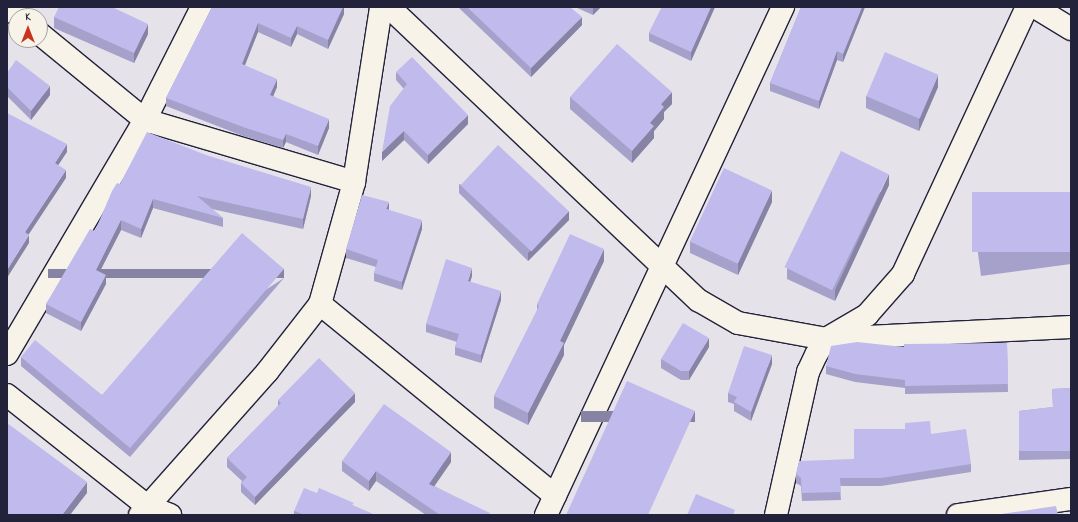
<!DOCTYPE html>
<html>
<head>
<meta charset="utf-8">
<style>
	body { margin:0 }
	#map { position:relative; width:1078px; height:522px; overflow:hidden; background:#e6e2e9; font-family:"Indie Flower",sans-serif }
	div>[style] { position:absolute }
	.roads { filter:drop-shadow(1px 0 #22223b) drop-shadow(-1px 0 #22223b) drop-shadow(0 1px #22223b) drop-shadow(0 -1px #22223b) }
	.minor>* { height:22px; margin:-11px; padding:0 11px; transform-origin:11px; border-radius:11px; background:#f7f3e8 }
	.wall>* { inset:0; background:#a5a1cb }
	.shaded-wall>* { inset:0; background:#8683a5; transform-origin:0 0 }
	.building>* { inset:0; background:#c0bbec; transform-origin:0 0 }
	span { translate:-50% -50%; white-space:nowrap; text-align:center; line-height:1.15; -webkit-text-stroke:3px #f7f3e8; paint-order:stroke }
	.frame { position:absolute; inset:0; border:8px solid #22223b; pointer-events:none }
	.north { position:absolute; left:8px; top:8px; width:40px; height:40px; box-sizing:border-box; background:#f7f3e8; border:1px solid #a29fa3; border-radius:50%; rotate:0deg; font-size:11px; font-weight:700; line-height:16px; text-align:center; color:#22223b }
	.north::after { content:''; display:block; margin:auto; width:14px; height:18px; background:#c8321e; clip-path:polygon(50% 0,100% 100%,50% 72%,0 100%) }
</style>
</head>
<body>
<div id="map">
	<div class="roads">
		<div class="minor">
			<div style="left:8px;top:7px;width:13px;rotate:42deg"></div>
			<div style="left:389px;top:7px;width:426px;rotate:43.5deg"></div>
			<div style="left:698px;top:300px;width:46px;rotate:29.9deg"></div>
			<div style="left:738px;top:323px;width:89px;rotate:10.3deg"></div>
			<div style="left:826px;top:339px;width:245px;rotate:-2.8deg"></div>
			<div style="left:1035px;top:7px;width:42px;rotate:31.4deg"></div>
			<div style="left:40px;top:34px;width:136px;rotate:39.3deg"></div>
			<div style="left:145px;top:120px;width:218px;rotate:16.5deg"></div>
			<div style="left:320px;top:304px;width:303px;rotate:39.2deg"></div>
			<div style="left:7px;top:354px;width:272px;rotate:-59.5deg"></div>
			<div style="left:145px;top:120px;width:127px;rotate:-63.2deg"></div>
			<div style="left:7px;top:395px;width:179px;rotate:38.4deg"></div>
			<div style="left:147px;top:506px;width:25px;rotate:21deg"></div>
			<div style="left:140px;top:515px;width:191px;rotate:-48.4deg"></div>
			<div style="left:267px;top:372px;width:86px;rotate:-52.1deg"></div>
			<div style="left:320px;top:304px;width:127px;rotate:-74.4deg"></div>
			<div style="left:354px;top:182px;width:177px;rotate:-81.2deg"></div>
			<div style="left:546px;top:515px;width:561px;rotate:-64.99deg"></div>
			<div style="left:776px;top:515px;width:147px;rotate:-77.4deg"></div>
			<div style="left:808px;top:372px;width:19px;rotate:-65deg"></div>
			<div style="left:816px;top:355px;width:19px;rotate:-58deg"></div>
			<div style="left:826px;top:339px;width:48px;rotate:-30.3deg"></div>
			<div style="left:867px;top:315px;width:55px;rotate:-48.7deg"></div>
			<div style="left:903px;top:274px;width:294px;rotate:-65.1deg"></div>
			<div style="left:958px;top:515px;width:114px;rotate:-8.1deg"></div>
		</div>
	</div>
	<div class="wall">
		<div style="clip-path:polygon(212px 7px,344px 7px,344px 14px,328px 49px,297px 34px,291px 47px,258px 32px,244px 66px,277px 87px,273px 96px,329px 128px,318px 155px,286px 142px,283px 148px,243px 136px,166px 106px,166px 98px)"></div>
		<div style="clip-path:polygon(458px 7px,570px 7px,582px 25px,531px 77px)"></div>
		<div style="clip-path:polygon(575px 7px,601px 7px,593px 15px)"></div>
		<div style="clip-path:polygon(662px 7px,715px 7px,691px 61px,649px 41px,649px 33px)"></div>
		<div style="clip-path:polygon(801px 7px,865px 7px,843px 62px,837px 60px,819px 109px,770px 91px,770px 83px)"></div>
		<div style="clip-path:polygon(54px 17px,148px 34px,134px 63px,54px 28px)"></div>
		<div style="clip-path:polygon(396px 72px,468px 124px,428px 164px,404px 140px,382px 161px,404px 89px,396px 80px)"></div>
		<div style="clip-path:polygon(7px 73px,50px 95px,31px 120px,7px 96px)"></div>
		<div style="clip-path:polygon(938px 87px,919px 131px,866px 108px,866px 96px)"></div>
		<div style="clip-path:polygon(570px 97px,672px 104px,664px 112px,664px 119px,654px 131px,654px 138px,632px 163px,570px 109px)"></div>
		<div style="clip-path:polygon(120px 184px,311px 196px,303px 229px,212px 209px,223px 218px,223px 227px,153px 208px,141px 238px,121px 230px,100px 271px,106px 284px,81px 331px,46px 313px,46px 304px,95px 231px)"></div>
		<div style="clip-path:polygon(459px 184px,569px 220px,528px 261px,459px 193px)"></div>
		<div style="clip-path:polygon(889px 185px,835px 301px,787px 279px,787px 268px)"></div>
		<div style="clip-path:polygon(1071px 192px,1071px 264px,981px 276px,973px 216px,973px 205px)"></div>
		<div style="clip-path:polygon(772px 202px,738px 275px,690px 253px,690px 241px)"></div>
		<div style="clip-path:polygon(389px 210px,422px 229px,402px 290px,374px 281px,374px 273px,376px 267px,346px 258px,346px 249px)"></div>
		<div style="clip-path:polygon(604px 261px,564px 345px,564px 355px,528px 425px,494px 408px,494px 396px,537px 311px,537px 304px)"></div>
		<div style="clip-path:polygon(472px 276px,470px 282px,501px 300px,481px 363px,455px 355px,455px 347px,457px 342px,426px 332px,426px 324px)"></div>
		<div style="clip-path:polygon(284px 278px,130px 457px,21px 366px,21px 357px,102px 395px)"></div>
		<div style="clip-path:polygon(1007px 343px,1008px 392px,905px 394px,905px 388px,855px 382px,826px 374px,826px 366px,904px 347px)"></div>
		<div style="clip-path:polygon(709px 347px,689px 380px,681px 380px,661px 368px,661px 359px)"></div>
		<div style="clip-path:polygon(772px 364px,751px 421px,734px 411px,734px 404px,728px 402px,728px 393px)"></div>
		<div style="clip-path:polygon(1071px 388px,1071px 459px,1019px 460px,1019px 411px,1053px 407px,1052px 389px)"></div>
		<div style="clip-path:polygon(278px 400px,355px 402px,255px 505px,241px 492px,241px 483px,242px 481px,227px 467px,227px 458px,278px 406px)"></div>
		<div style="clip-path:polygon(905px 423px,931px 434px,971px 464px,971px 472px,881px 486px,840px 486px,841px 500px,802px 501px,801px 486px,796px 483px,796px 474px,854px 459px,905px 429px)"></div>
		<div style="clip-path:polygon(342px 461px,451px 462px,434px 486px,490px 515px,426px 515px,376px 481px,369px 491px,342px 471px)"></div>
		<div style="clip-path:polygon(317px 493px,354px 506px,375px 515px,294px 515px,294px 511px)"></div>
	</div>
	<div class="shaded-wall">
		<div style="clip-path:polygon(343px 7px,344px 7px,344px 14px,328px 49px,328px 40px)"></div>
		<div style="clip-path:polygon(593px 7px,601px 7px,593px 15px)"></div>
		<div style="clip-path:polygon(711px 7px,715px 7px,691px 61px,691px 52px)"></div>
		<div style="clip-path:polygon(862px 7px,865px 7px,843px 62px,843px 54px)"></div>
		<div style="clip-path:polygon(582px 17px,582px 25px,531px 77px,531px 68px)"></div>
		<div style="clip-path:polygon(258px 23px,258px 32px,242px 73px,242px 64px)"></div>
		<div style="clip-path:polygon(148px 24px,148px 34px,134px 63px,134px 53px)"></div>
		<div style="clip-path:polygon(297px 26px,297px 34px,291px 47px,291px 38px)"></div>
		<div style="clip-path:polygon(837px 51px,837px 60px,819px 109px,819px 101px)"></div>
		<div style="clip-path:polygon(938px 75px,938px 87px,919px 131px,919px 119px)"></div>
		<div style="clip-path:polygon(277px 79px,277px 87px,270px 104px,270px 95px)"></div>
		<div style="clip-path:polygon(50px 86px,50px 95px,31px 120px,31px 111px)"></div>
		<div style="clip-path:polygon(672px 92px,672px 104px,664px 112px,664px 119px,654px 131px,654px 138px,632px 163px,632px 151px,650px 123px,661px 104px)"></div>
		<div style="clip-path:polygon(468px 115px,468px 124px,428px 164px,428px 155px)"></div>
		<div style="clip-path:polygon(329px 119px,329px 128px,318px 155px,318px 146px)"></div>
		<div style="clip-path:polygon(404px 131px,404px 140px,382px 161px,382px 152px)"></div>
		<div style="clip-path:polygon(286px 134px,286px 142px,283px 148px,283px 140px)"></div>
		<div style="clip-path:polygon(67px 144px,67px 152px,55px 170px,55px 163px)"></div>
		<div style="clip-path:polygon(66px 170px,66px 178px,25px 240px,25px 232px)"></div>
		<div style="clip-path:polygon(889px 174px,889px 185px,835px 301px,835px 290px)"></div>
		<div style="clip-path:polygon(311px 187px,311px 196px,303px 229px,303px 219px)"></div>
		<div style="clip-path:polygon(772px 190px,772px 202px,738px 275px,738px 263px)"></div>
		<div style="clip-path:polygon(153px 199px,153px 208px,141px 238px,141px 229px)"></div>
		<div style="clip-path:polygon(389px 202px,389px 210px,386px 209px)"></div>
		<div style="clip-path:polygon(569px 211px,569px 220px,528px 261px,528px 253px)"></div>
		<div style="clip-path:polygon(121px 220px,121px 230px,96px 279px,96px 270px)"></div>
		<div style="clip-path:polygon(422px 220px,422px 229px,402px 290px,402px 282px)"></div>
		<div style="clip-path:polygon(29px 235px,29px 243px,7px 278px,7px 270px)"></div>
		<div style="clip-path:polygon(604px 249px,604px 261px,564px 345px,564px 355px,528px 425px,528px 413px,560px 341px)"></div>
		<div style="clip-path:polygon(472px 268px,472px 276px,468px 289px,468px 281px)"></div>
		<div style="left:284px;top:269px;width:9px;height:236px;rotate:90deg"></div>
		<div style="clip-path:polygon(106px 275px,106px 284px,81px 331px,81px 322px)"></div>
		<div style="clip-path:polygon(501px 291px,501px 300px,481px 363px,481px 355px)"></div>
		<div style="clip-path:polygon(709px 338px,709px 347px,689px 380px,689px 371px)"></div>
		<div style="clip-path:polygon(772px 355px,772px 364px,751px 421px,751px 412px)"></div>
		<div style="clip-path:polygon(355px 393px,355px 402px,255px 505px,255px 497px)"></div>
		<div style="left:695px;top:411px;width:11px;height:114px;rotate:90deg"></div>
		<div style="clip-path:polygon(451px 452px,451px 462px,429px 494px,429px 484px)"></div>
		<div style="clip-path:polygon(376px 471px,376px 481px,369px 491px,369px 481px)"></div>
		<div style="clip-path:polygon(87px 482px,87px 493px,70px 515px,62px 515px)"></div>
	</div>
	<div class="building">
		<div style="clip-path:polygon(59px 7px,112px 7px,148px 24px,134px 53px,54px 17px)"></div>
		<div style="clip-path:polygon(212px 7px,343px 7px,328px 40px,297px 26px,291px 38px,258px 23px,242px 64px,277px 79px,270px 95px,329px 119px,318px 146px,286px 134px,283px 140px,243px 127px,166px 98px)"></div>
		<div style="clip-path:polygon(467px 7px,570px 7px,582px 17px,531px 68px)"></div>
		<div style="clip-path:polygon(662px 7px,711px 7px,691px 52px,649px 33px)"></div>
		<div style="clip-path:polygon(801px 7px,862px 7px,843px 54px,837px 51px,819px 101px,770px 83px)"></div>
		<div style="clip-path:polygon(617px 44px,672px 92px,661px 104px,664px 107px,650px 123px,654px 126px,632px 151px,570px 97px)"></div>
		<div style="left:885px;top:52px;width:58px;height:48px;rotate:23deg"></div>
		<div style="clip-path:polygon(412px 57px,468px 115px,428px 155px,404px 131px,382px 152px,390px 106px,407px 84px,396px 72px)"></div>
		<div style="clip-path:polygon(16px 60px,50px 86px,31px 111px,7px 87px,7px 73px)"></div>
		<div style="clip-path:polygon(7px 113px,67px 144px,55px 163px,66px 170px,25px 232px,29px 235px,7px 270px)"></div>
		<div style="clip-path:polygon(147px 132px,206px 155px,311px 187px,303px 219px,197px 196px,223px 218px,153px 199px,141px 229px,121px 220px,96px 270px,106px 275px,81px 322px,46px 304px,90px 229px,95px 231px,112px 191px,117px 183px,120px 184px)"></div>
		<div style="left:498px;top:145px;width:97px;height:55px;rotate:43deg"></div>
		<div style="left:841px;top:151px;width:53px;height:129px;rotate:26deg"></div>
		<div style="left:724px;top:168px;width:53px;height:81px;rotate:25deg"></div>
		<div style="left:1071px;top:192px;width:60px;height:99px;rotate:90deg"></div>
		<div style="clip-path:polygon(362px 195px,389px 202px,386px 209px,422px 220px,402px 282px,374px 273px,378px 260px,346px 249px)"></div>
		<div style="clip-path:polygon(242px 233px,284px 269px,130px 448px,21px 357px,35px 340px,102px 395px)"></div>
		<div style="clip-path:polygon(570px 234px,604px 249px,560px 341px,564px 343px,528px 413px,494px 396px,539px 306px,537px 304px)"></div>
		<div style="clip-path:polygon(446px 259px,472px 268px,468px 281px,501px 291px,481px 355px,455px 347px,459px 334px,426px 324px)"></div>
		<div style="clip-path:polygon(683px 323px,709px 338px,689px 371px,681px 371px,661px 359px)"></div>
		<div style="clip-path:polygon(857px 342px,904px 347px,904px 344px,1007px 343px,1008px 384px,905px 386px,905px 380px,855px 374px,826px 366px,831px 346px)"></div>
		<div style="clip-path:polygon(744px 346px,772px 355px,751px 412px,734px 402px,737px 397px,728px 393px)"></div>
		<div style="clip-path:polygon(319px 358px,355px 393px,255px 497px,241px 483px,247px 477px,227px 458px,281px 403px,278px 400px)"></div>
		<div style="clip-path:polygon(627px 381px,695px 411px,648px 515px,566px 515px)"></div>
		<div style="clip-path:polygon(1071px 388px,1071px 451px,1019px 451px,1019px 411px,1053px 407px,1052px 389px)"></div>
		<div style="clip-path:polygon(384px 404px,451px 452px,429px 484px,490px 513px,489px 515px,440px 515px,376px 471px,369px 481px,342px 461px)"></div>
		<div style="clip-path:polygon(930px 421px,931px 434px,966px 429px,971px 464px,881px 478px,840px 478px,841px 492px,802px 493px,801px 478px,796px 474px,799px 461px,854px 459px,854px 429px,905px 429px,905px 423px)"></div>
		<div style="clip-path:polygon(7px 423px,87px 482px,62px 515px,7px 515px)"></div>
		<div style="clip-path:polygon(304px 488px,317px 493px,319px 488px,354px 503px,352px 505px,375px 515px,305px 515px,294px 511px)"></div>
		<div style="clip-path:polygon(696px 494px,735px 510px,733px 515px,687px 515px)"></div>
		<div style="clip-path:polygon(1056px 506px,1058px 515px,995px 515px)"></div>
	</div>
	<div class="frame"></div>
	<div class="north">K</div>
</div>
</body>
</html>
